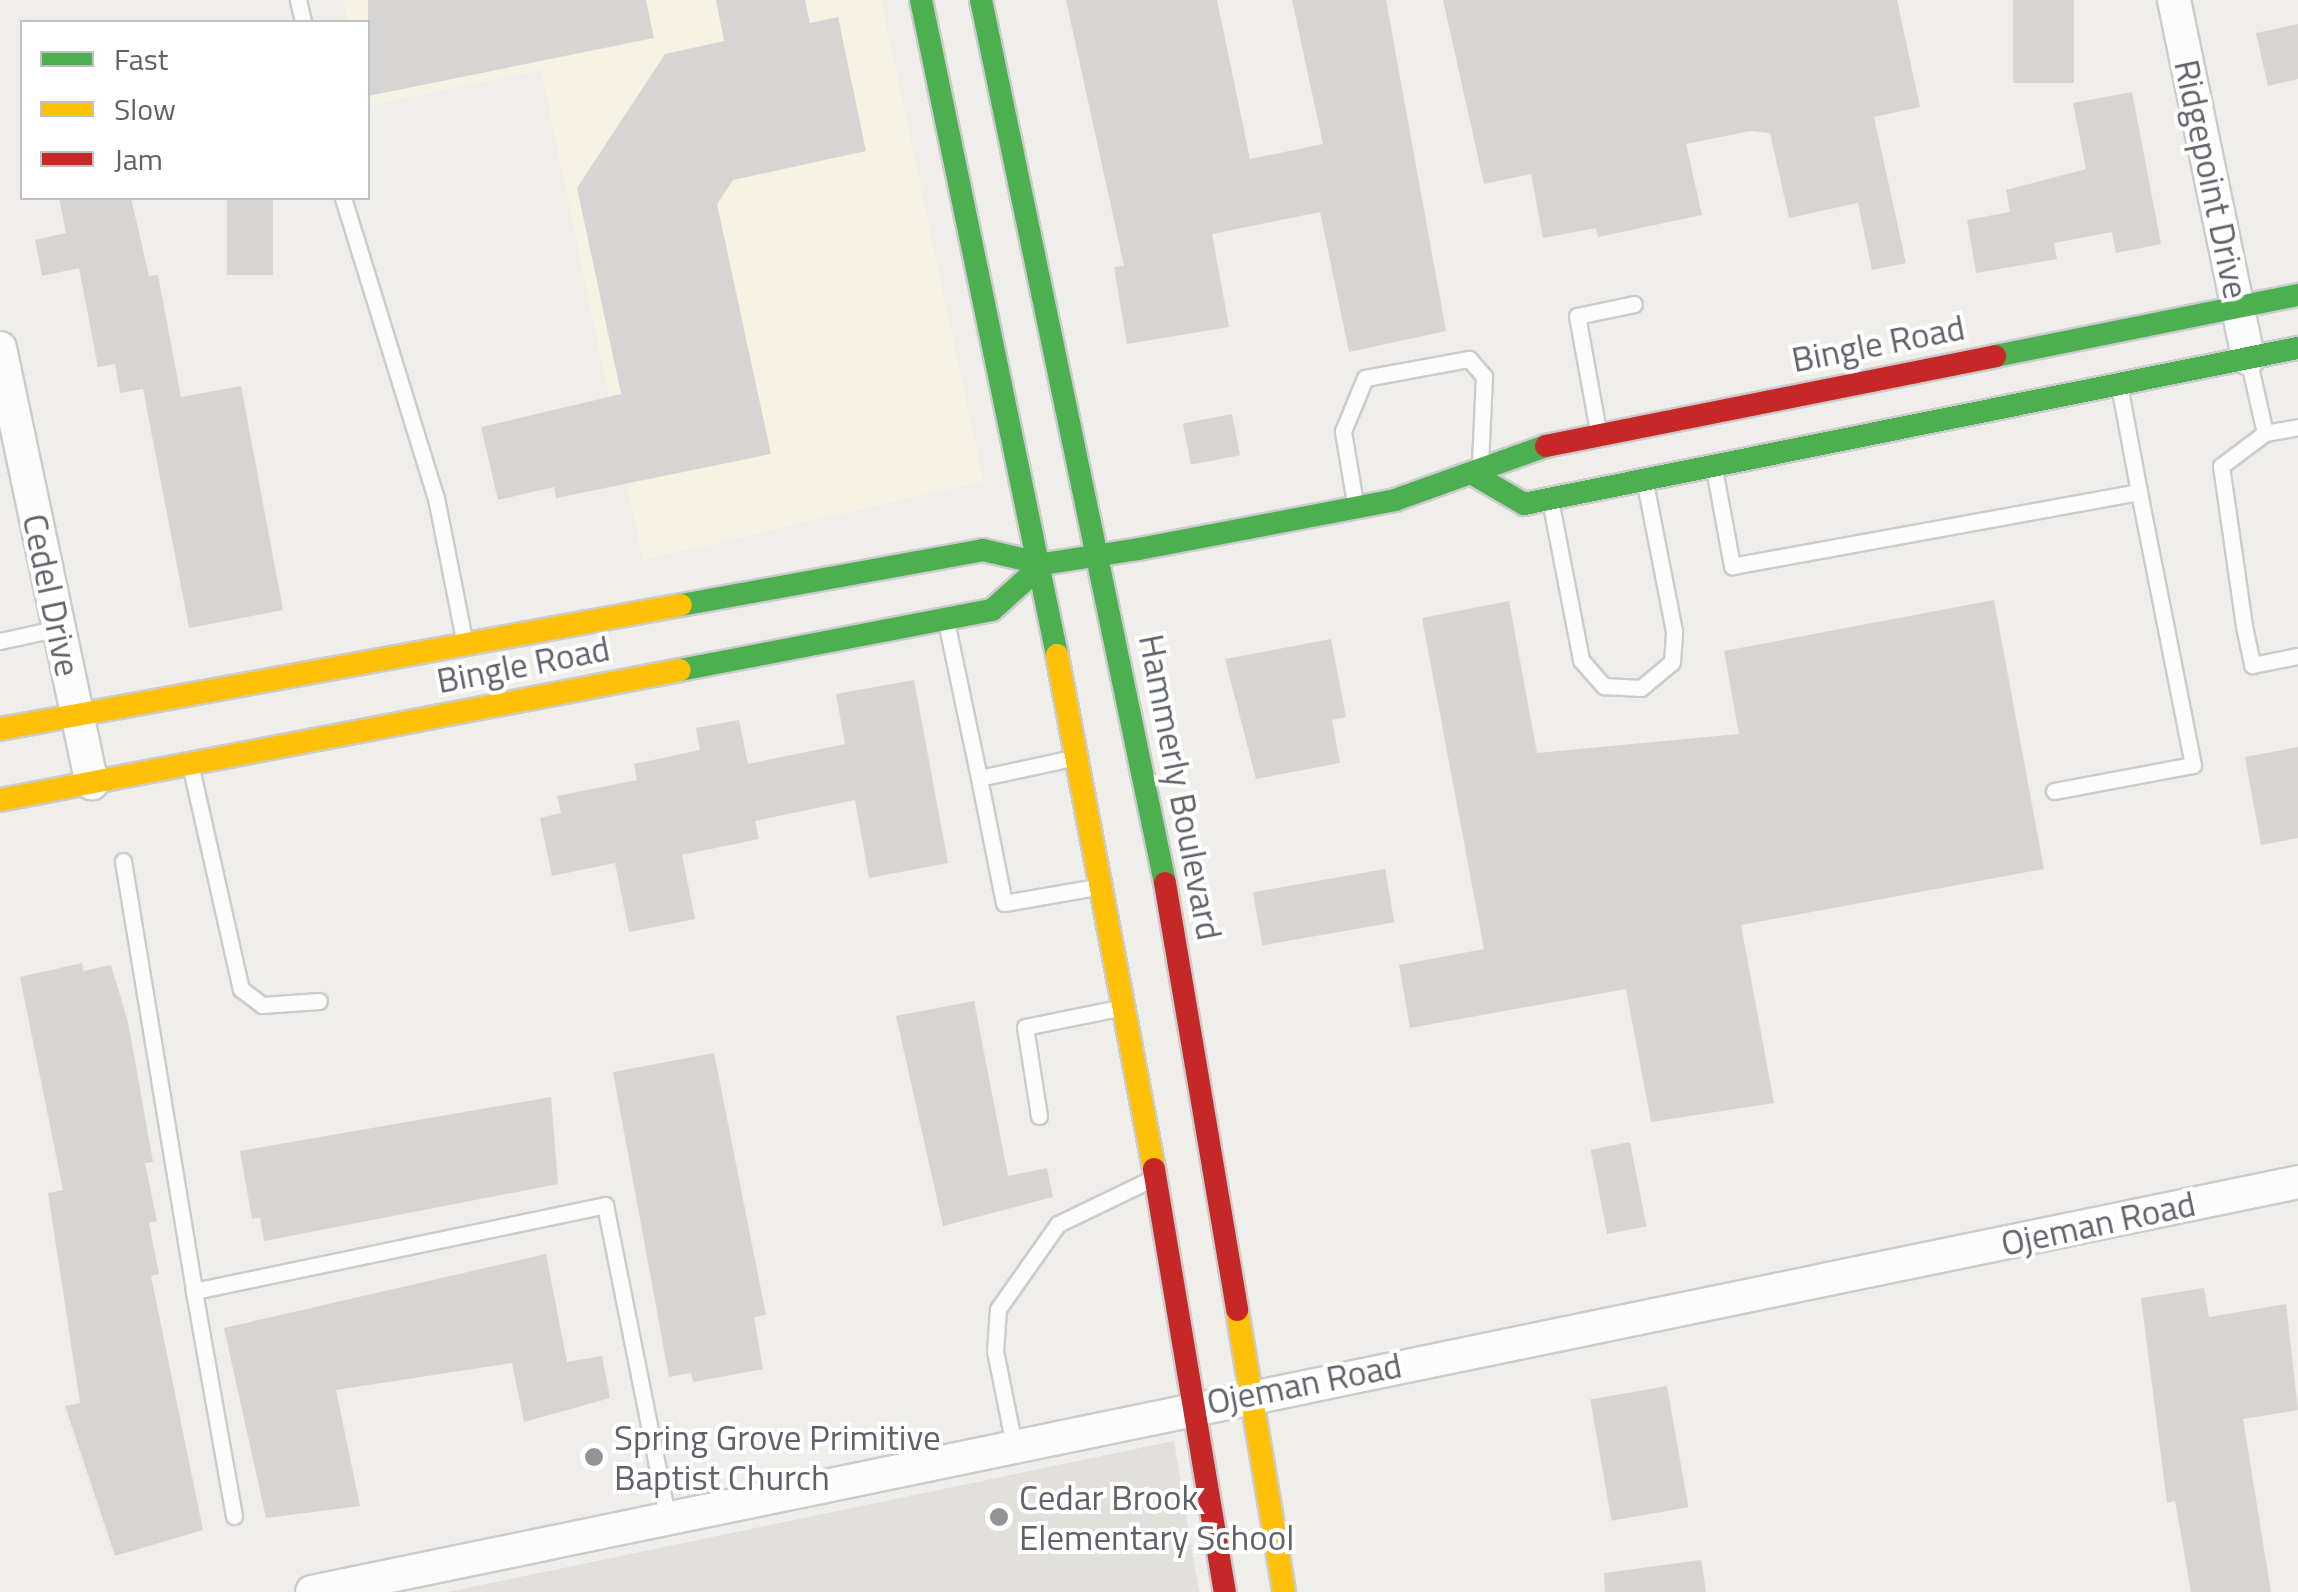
<!DOCTYPE html>
<html>
<head>
<meta charset="utf-8">
<style>
	body { margin:0 }
	#map { position:relative; width:2298px; height:1592px; overflow:hidden; background:#efeeea; font-family:"Titillium Web",sans-serif }
	div>[style] { position:absolute }
	.commercial>* { inset:0; background:#f7f3e4 }
	.education>* { inset:0; background:#e2e0da }
	.building>* { inset:0; background:#d6d5d3; transform-origin:0 0 }
	.roads { filter:drop-shadow(2px 0 #cbcccc) drop-shadow(-2px 0 #cbcccc) drop-shadow(0 2px #cbcccc) drop-shadow(0 -2px #cbcccc) }
	.lane>* { height:15px; margin:-7.5px; padding:0 7.5px; transform-origin:7.5px; border-radius:7.5px; background:#fdfcfc }
	.street>* { height:32px; margin:-16px; padding:0 16px; transform-origin:16px; border-radius:16px; background:#fdfcfc }
	.fast>* { height:22px; margin:-11px; padding:0 11px; transform-origin:11px; border-radius:11px; background:#4caf50 }
	.slow>* { height:22px; margin:-11px; padding:0 11px; transform-origin:11px; border-radius:11px; background:#ffc107 }
	.jam>* { height:22px; margin:-11px; padding:0 11px; transform-origin:11px; border-radius:11px; background:#c62828 }
	.dots>* { width:28px; height:28px; translate:-50% -50%; box-sizing:border-box; border:5px solid #fff; border-radius:50% }
	span { translate:-50% -50%; white-space:nowrap; text-align:center; line-height:1.15; -webkit-text-stroke:8px #fff; paint-order:stroke }
	.street-label { font-size:35px; color:#5f6368 }
	.poi-label { font-size:35px; color:#5f6368 }
	.left { translate:0 -50%; text-align:left }
	.legend { position:absolute; left:20px; top:20px; width:350px; height:180px; box-sizing:border-box; background:#fff; border:2px solid #bfc1c3; margin:0; padding:12px 18px; list-style:none; font-size:30px; color:#5f6368 }
	.legend li { display:flex; align-items:center; gap:20px; height:50px }
	.legend b { width:50px; border:2px solid #bfc1c3 }
</style>
</head>
<body>
<div id="map">
	<div class="commercial">
		<div style="clip-path:polygon(343px 0,881px 0,983px 481px,643px 560px,541px 70px,368px 106px,368px 22px,348px 22px)"></div>
	</div>
	<div class="education">
		<div style="clip-path:polygon(1174px 1441px,1199px 1592px,448px 1592px)"></div>
	</div>
	<div class="building">
		<div style="clip-path:polygon(368px 0,646px 0,654px 38px,368px 96px)"></div>
		<div style="clip-path:polygon(716px 0,805px 0,810px 23px,838px 17px,866px 151px,733px 180px,717px 204px,771px 454px,556px 498px,554px 487px,498px 500px,481px 427px,621px 394px,577px 188px,665px 54px,724px 41px)"></div>
		<div style="clip-path:polygon(1066px 0,1217px 0,1250px 159px,1323px 144px,1292px 0,1386px 0,1446px 331px,1349px 352px,1320px 212px,1212px 234px,1229px 327px,1127px 344px,1114px 267px,1124px 266px)"></div>
		<div style="clip-path:polygon(1443px 0,1897px 0,1920px 107px,1874px 117px,1906px 263px,1872px 270px,1858px 203px,1789px 218px,1770px 133px,1750px 131px,1686px 144px,1702px 215px,1598px 237px,1596px 228px,1543px 238px,1531px 174px,1484px 184px)"></div>
		<div style="left:2013px;top:0;width:61px;height:83px"></div>
		<div style="clip-path:polygon(2298px 24px,2298px 79px,2268px 86px,2256px 33px)"></div>
		<div style="clip-path:polygon(2132px 92px,2161px 244px,2116px 253px,2112px 232px,2054px 243px,2057px 259px,1976px 273px,1967px 220px,2010px 212px,2006px 190px,2086px 169px,2073px 103px)"></div>
		<div style="clip-path:polygon(59px 198px,131px 198px,149px 276px,158px 275px,181px 397px,241px 386px,283px 610px,189px 628px,143px 389px,120px 393px,115px 364px,98px 367px,79px 268px,42px 276px,35px 240px,66px 233px)"></div>
		<div style="left:227px;top:198px;width:46px;height:77px"></div>
		<div style="left:1232px;top:414px;width:42px;height:50px;rotate:79deg"></div>
		<div style="clip-path:polygon(1994px 600px,2044px 869px,1741px 925px,1774px 1103px,1651px 1122px,1626px 989px,1410px 1028px,1399px 965px,1484px 949px,1422px 618px,1509px 601px,1537px 753px,1739px 734px,1724px 651px)"></div>
		<div style="clip-path:polygon(1331px 639px,1346px 717px,1332px 720px,1340px 763px,1256px 779px,1225px 659px)"></div>
		<div style="clip-path:polygon(914px 680px,948px 863px,869px 878px,855px 800px,755px 821px,759px 839px,682px 855px,695px 919px,629px 932px,615px 863px,552px 876px,540px 818px,561px 813px,557px 796px,637px 780px,634px 764px,700px 750px,696px 728px,739px 720px,748px 764px,845px 744px,836px 694px)"></div>
		<div style="clip-path:polygon(2298px 747px,2298px 838px,2261px 845px,2245px 757px)"></div>
		<div style="left:1385px;top:869px;width:54px;height:134px;rotate:80deg"></div>
		<div style="clip-path:polygon(82px 963px,83px 971px,111px 965px,128px 1022px,153px 1162px,145px 1163px,157px 1221px,149px 1223px,159px 1274px,151px 1276px,203px 1530px,115px 1556px,65px 1406px,80px 1403px,48px 1193px,63px 1190px,20px 977px)"></div>
		<div style="clip-path:polygon(974px 1001px,1008px 1176px,1047px 1168px,1053px 1197px,943px 1226px,896px 1016px)"></div>
		<div style="clip-path:polygon(714px 1053px,766px 1315px,754px 1317px,763px 1369px,693px 1382px,691px 1373px,669px 1377px,613px 1072px)"></div>
		<div style="clip-path:polygon(551px 1097px,558px 1184px,264px 1241px,260px 1218px,252px 1219px,240px 1151px)"></div>
		<div style="left:1630px;top:1142px;width:86px;height:40px;rotate:79deg"></div>
		<div style="clip-path:polygon(546px 1254px,567px 1362px,602px 1356px,610px 1398px,524px 1422px,512px 1363px,336px 1390px,360px 1506px,266px 1518px,224px 1328px)"></div>
		<div style="clip-path:polygon(2204px 1288px,2209px 1317px,2286px 1304px,2298px 1410px,2243px 1419px,2271px 1592px,2191px 1592px,2175px 1501px,2167px 1503px,2141px 1298px)"></div>
		<div style="left:1667px;top:1386px;width:123px;height:78px;rotate:80deg"></div>
		<div style="clip-path:polygon(1701px 1560px,1706px 1592px,1605px 1592px,1604px 1573px)"></div>
	</div>
	<div class="roads">
		<div class="lane">
			<div style="left:298px;top:0;width:23px;rotate:77deg"></div>
			<div style="left:343px;top:198px;width:314px;rotate:72.8deg"></div>
			<div style="left:436px;top:498px;width:145px;rotate:78.8deg"></div>
			<div style="left:2250px;top:367px;width:68px;rotate:77.2deg"></div>
			<div style="left:2265px;top:433px;width:55px;rotate:143.1deg"></div>
			<div style="left:2221px;top:466px;width:162px;rotate:81.8deg"></div>
			<div style="left:2244px;top:626px;width:40px;rotate:78deg"></div>
			<div style="left:2252px;top:665px;width:47px;rotate:-11.1deg"></div>
			<div style="left:1598px;top:431px;width:117px;rotate:-100.3deg"></div>
			<div style="left:1577px;top:316px;width:58px;rotate:-11.9deg"></div>
			<div style="left:2265px;top:433px;width:34px;rotate:-10deg"></div>
			<div style="left:1715px;top:474px;width:94px;rotate:79.5deg"></div>
			<div style="left:1732px;top:566px;width:414px;rotate:-10.3deg"></div>
			<div style="left:2139px;top:492px;width:104px;rotate:-100.6deg"></div>
			<div style="left:1355px;top:503px;width:73px;rotate:-99.5deg"></div>
			<div style="left:1343px;top:431px;width:57px;rotate:-67.5deg"></div>
			<div style="left:1365px;top:378px;width:106px;rotate:-10.4deg"></div>
			<div style="left:1469px;top:359px;width:23px;rotate:49deg"></div>
			<div style="left:1484px;top:376px;width:87px;rotate:92.6deg"></div>
			<div style="left:1551px;top:505px;width:158px;rotate:79deg"></div>
			<div style="left:1581px;top:660px;width:35px;rotate:49deg"></div>
			<div style="left:1604px;top:686px;width:37px;rotate:3deg"></div>
			<div style="left:1641px;top:688px;width:40px;rotate:-40deg"></div>
			<div style="left:1672px;top:662px;width:31px;rotate:-86deg"></div>
			<div style="left:1674px;top:631px;width:146px;rotate:-101.1deg"></div>
			<div style="left:947px;top:626px;width:155px;rotate:78.1deg"></div>
			<div style="left:0;top:641px;width:60px;rotate:-12.4deg"></div>
			<div style="left:1077px;top:757px;width:100px;rotate:167.9deg"></div>
			<div style="left:979px;top:778px;width:127px;rotate:78.7deg"></div>
			<div style="left:1004px;top:903px;width:99px;rotate:-9.8deg"></div>
			<div style="left:191px;top:768px;width:227px;rotate:77.3deg"></div>
			<div style="left:241px;top:989px;width:26px;rotate:37deg"></div>
			<div style="left:262px;top:1005px;width:57px;rotate:-4deg"></div>
			<div style="left:2054px;top:791px;width:141px;rotate:-10.6deg"></div>
			<div style="left:2193px;top:765px;width:278px;rotate:-101.2deg"></div>
			<div style="left:123px;top:861px;width:436px;rotate:80.6deg"></div>
			<div style="left:1039px;top:1116px;width:90px;rotate:-98.9deg"></div>
			<div style="left:1025px;top:1027px;width:100px;rotate:-11.5deg"></div>
			<div style="left:1014px;top:1445px;width:96px;rotate:-101.4deg"></div>
			<div style="left:995px;top:1351px;width:42px;rotate:-85.9deg"></div>
			<div style="left:998px;top:1309px;width:104px;rotate:-54.8deg"></div>
			<div style="left:1058px;top:1224px;width:103px;rotate:-25.8deg"></div>
			<div style="left:234px;top:1516px;width:229px;rotate:-100.1deg"></div>
			<div style="left:194px;top:1291px;width:420px;rotate:-11.8deg"></div>
			<div style="left:605px;top:1205px;width:320px;rotate:78.7deg"></div>
		</div>
		<div class="street">
			<div style="left:2174px;top:0;width:366px;rotate:78.3deg"></div>
			<div style="left:0;top:348px;width:445px;rotate:78.1deg"></div>
			<div style="left:312px;top:1592px;width:2028px;rotate:-11.66deg"></div>
		</div>
		<div class="fast">
			<div style="left:921px;top:0;width:669px;rotate:78.27deg"></div>
			<div style="left:981px;top:0;width:902px;rotate:78.23deg"></div>
			<div style="left:1995px;top:356px;width:309px;rotate:-11.4deg"></div>
			<div style="left:1478px;top:477px;width:53px;rotate:30.4deg"></div>
			<div style="left:1524px;top:504px;width:790px;rotate:-11.4deg"></div>
			<div style="left:681px;top:605px;width:307px;rotate:-10.3deg"></div>
			<div style="left:983px;top:550px;width:62px;rotate:13.1deg"></div>
			<div style="left:1043px;top:564px;width:97px;rotate:-8.9deg"></div>
			<div style="left:1139px;top:549px;width:261px;rotate:-10.8deg"></div>
			<div style="left:1395px;top:500px;width:160px;rotate:-19.7deg"></div>
			<div style="left:680px;top:670px;width:318px;rotate:-10.9deg"></div>
			<div style="left:992px;top:610px;width:69px;rotate:-42deg"></div>
		</div>
		<div class="slow">
			<div style="left:1057px;top:655px;width:523px;rotate:79.31deg"></div>
			<div style="left:0;top:729px;width:692px;rotate:-10.32deg"></div>
			<div style="left:0;top:800px;width:692px;rotate:-10.82deg"></div>
			<div style="left:1237px;top:1310px;width:286px;rotate:80.5deg"></div>
		</div>
		<div class="jam">
			<div style="left:1546px;top:446px;width:458px;rotate:-11.3deg"></div>
			<div style="left:1165px;top:883px;width:433px;rotate:80.4deg"></div>
			<div style="left:1154px;top:1169px;width:429px;rotate:80.5deg"></div>
		</div>
	</div>
	<div class="dots">
		<div style="left:594px;top:1457px;background:#919496"></div>
		<div style="left:999px;top:1517px;background:#919496"></div>
	</div>
	<div class="street-label">
		<span style="left:2212px;top:179px;rotate:78deg">Ridgepoint Drive</span>
		<span style="left:1878px;top:343px;rotate:-11deg">Bingle Road</span>
		<span style="left:52px;top:595px;rotate:78deg">Cedel Drive</span>
		<span style="left:523px;top:664px;rotate:-11deg">Bingle Road</span>
		<span style="left:1181px;top:787px;rotate:79deg">Hammerly Boulevard</span>
		<span style="left:2098px;top:1223px;rotate:-12deg">Ojeman Road</span>
		<span style="left:1304px;top:1383px;rotate:-11deg">Ojeman Road</span>
	</div>
	<div class="poi-label">
		<span class="left" style="left:614px;top:1457px">Spring Grove Primitive<br>Baptist Church</span>
		<span class="left" style="left:1019px;top:1517px">Cedar Brook<br>Elementary School</span>
	</div>
	<ul class="legend">
	<li><b style="height:12px;background:#4caf50"></b>Fast</li>
	<li><b style="height:12px;background:#ffc107"></b>Slow</li>
	<li><b style="height:12px;background:#c62828"></b>Jam</li>
	</ul>
</div>
</body>
</html>
